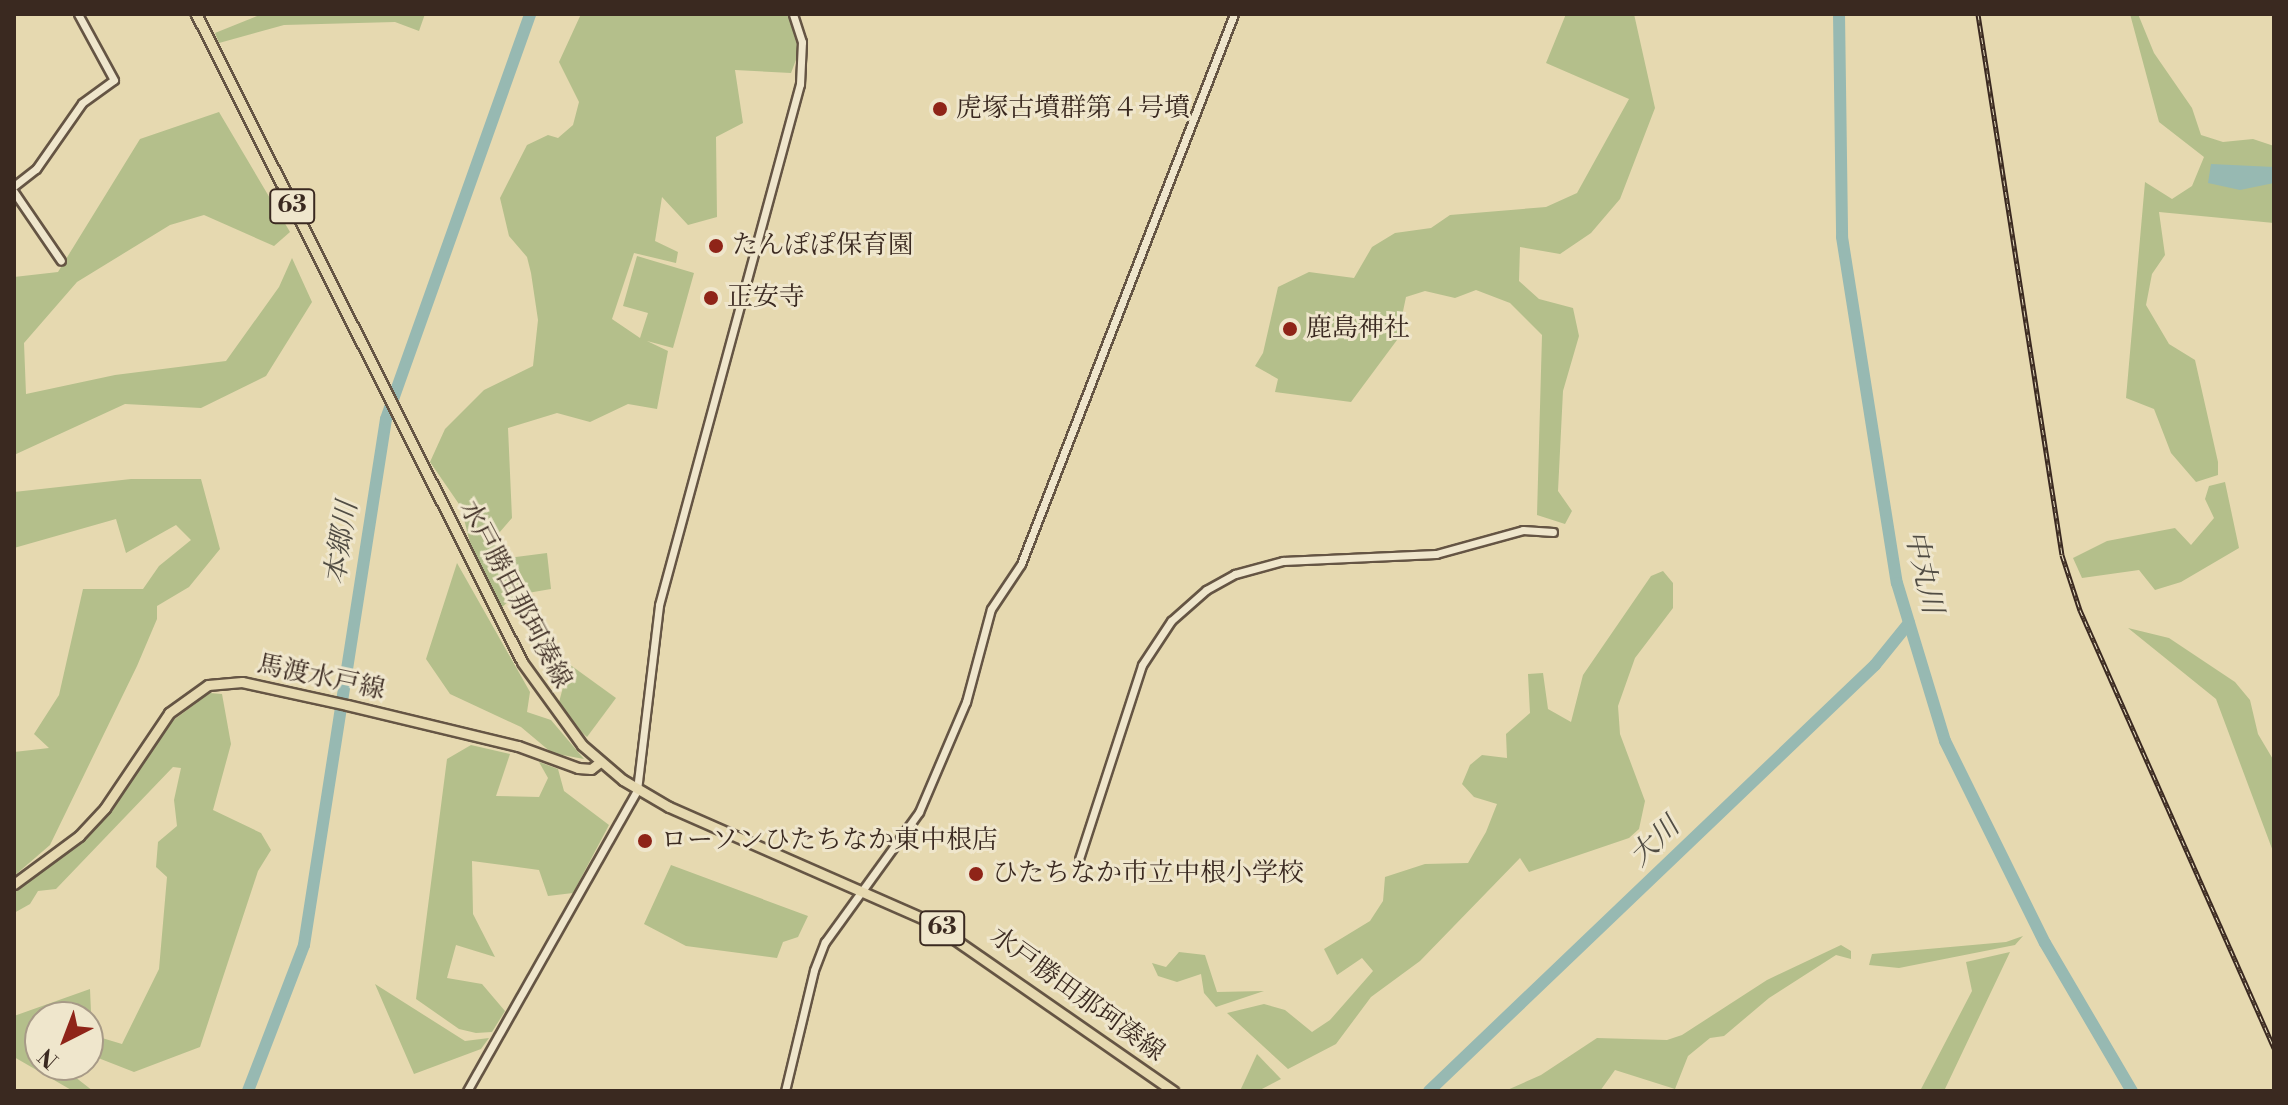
<!DOCTYPE html>
<html>
<head>
<meta charset="utf-8">
<style>
	body { margin:0 }
	#map { position:relative; width:2288px; height:1105px; overflow:hidden; background:#e6d9b0; font-family:"Libre Bodoni","Noto Serif JP",serif }
	div>[style] { position:absolute }
	.green>* { inset:0; background:#b4bf8b }
	.water>* { inset:0; background:#97b9b2 }
	.river>* { height:12px; margin:-6px; padding:0 6px; transform-origin:6px; border-radius:6px; background:#97b9b2 }
	.roads { filter:drop-shadow(2px 0 #655544) drop-shadow(-2px 0 #655544) drop-shadow(0 2px #655544) drop-shadow(0 -2px #655544) }
	.minor>* { height:7px; margin:-3.5px; padding:0 3.5px; transform-origin:3.5px; border-radius:3.5px; background:#efe6cc }
	.major>* { height:9px; margin:-4.5px; padding:0 4.5px; transform-origin:4.5px; border-radius:4.5px; background:#e6d9b0 }
	.rail>* { height:5px; margin-top:-2.5px; transform-origin:0; background:repeating-linear-gradient(90deg,#efe6cc 0 6px,#3a2920 0 12px); box-sizing:border-box; border-block:2px solid #3a2920 }
	.dots>* { width:22px; height:22px; translate:-50% -50%; box-sizing:border-box; border:4px solid #efe6cc; border-radius:50% }
	span { translate:-50% -50%; white-space:nowrap; text-align:center; line-height:1.15; -webkit-text-stroke:6px #efe6cc; paint-order:stroke }
	.shield-label span { padding:2px 6px; background:#efe6cc; border:2px solid; border-radius:6px; -webkit-text-stroke-width:0 }
	.shield-label { font-size:24px; color:#3a2920; font-weight:700 }
	.poi-label { font-size:26px; color:#3a2920 }
	.left { translate:0 -50%; text-align:left }
	.street-label { font-size:26px; color:#3a2920 }
	.water-label { font-size:28px; color:#514d44; font-style:italic }
	.frame { position:absolute; inset:0; border:16px solid #3a2920; pointer-events:none }
	.north { position:absolute; left:24px; top:1001px; width:80px; height:80px; box-sizing:border-box; background:#efe6cc; border:2px solid #a79a87; border-radius:50%; rotate:222deg; font-size:22px; font-weight:700; line-height:32px; text-align:center; color:#3a2920 }
	.north::after { content:''; display:block; margin:auto; width:28px; height:36px; background:#8f2418; clip-path:polygon(50% 0,100% 100%,50% 72%,0 100%) }
</style>
</head>
<body>
<div id="map">
	<div class="green">
		<div style="clip-path:polygon(262px 14px,326px 16px,425px 14px,419px 31px,395px 22px,284px 25px,219px 43px,215px 33px)"></div>
		<div style="clip-path:polygon(581px 14px,788px 14px,799px 52px,791px 73px,735px 70px,743px 123px,716px 137px,717px 217px,688px 225px,662px 197px,655px 241px,678px 252px,676px 263px,634px 253px,612px 319px,640px 338px,648px 313px,623px 306px,637px 256px,694px 273px,673px 348px,647px 341px,668px 351px,657px 409px,628px 404px,590px 422px,557px 413px,508px 428px,512px 518px,499px 533px,497px 545px,507px 558px,547px 553px,551px 589px,516px 595px,501px 608px,471px 547px,461px 507px,430px 462px,445px 429px,484px 390px,533px 366px,538px 320px,531px 273px,527px 257px,509px 236px,500px 198px,527px 145px,548px 135px,558px 138px,573px 125px,579px 102px,559px 62px)"></div>
		<div style="clip-path:polygon(1566px 14px,1634px 14px,1655px 108px,1620px 199px,1591px 233px,1560px 254px,1520px 247px,1519px 281px,1539px 299px,1573px 308px,1579px 336px,1563px 391px,1558px 491px,1572px 511px,1565px 524px,1537px 515px,1542px 335px,1510px 303px,1476px 290px,1455px 298px,1425px 291px,1406px 297px,1397px 340px,1351px 402px,1275px 392px,1278px 379px,1255px 366px,1263px 353px,1278px 287px,1309px 272px,1354px 278px,1372px 247px,1395px 233px,1431px 228px,1450px 215px,1546px 207px,1577px 193px,1629px 99px,1546px 63px)"></div>
		<div style="clip-path:polygon(2130px 14px,2138px 14px,2154px 53px,2192px 108px,2201px 135px,2223px 142px,2253px 139px,2274px 146px,2274px 223px,2159px 212px,2165px 255px,2152px 274px,2146px 305px,2169px 344px,2195px 360px,2218px 462px,2218px 475px,2196px 482px,2171px 453px,2154px 409px,2126px 398px,2145px 182px,2172px 199px,2192px 186px,2204px 157px,2159px 122px)"></div>
		<div style="clip-path:polygon(219px 112px,290px 232px,274px 246px,204px 215px,170px 225px,77px 282px,24px 343px,26px 394px,115px 375px,226px 361px,279px 287px,292px 258px,312px 302px,266px 376px,201px 408px,125px 404px,14px 455px,14px 277px,58px 272px,140px 139px)"></div>
		<div style="clip-path:polygon(131px 479px,201px 479px,220px 549px,189px 587px,157px 606px,157px 619px,137px 666px,50px 845px,14px 876px,14px 752px,49px 748px,34px 734px,59px 695px,83px 589px,143px 589px,159px 566px,191px 540px,176px 525px,126px 553px,116px 519px,14px 548px,14px 492px)"></div>
		<div style="clip-path:polygon(2225px 482px,2239px 548px,2181px 582px,2155px 590px,2139px 570px,2082px 578px,2073px 558px,2107px 541px,2175px 528px,2191px 545px,2214px 518px,2205px 499px,2209px 486px)"></div>
		<div style="clip-path:polygon(457px 563px,530px 692px,527px 712px,551px 720px,584px 759px,552px 753px,521px 727px,450px 694px,426px 659px)"></div>
		<div style="clip-path:polygon(1663px 571px,1673px 583px,1673px 608px,1635px 658px,1618px 706px,1620px 734px,1645px 801px,1639px 829px,1629px 838px,1529px 872px,1520px 858px,1420px 961px,1371px 997px,1336px 1044px,1288px 1069px,1227px 1013px,1264px 1004px,1285px 1010px,1312px 1032px,1330px 1020px,1373px 971px,1362px 958px,1337px 975px,1324px 949px,1370px 921px,1383px 901px,1385px 877px,1425px 864px,1468px 863px,1486px 832px,1497px 804px,1474px 797px,1462px 784px,1470px 765px,1482px 755px,1507px 758px,1506px 734px,1530px 713px,1528px 674px,1543px 673px,1548px 709px,1571px 722px,1583px 675px,1651px 576px)"></div>
		<div style="clip-path:polygon(2128px 628px,2169px 638px,2235px 682px,2250px 700px,2258px 734px,2274px 761px,2274px 854px,2216px 699px)"></div>
		<div style="clip-path:polygon(569px 664px,616px 698px,587px 737px,557px 710px)"></div>
		<div style="clip-path:polygon(210px 693px,222px 694px,231px 744px,213px 810px,261px 833px,271px 850px,258px 871px,200px 1047px,134px 1072px,88px 1054px,88px 1017px,40px 1017px,40px 1065px,76px 1065px,70px 1073px,93px 1091px,73px 1091px,14px 1057px,14px 1016px,90px 989px,92px 1035px,122px 1044px,159px 969px,167px 877px,156px 867px,158px 842px,177px 826px,174px 800px,181px 768px,173px 767px,56px 889px,38px 891px,30px 904px,14px 913px,14px 892px,85px 839px,117px 803px,171px 722px)"></div>
		<div style="clip-path:polygon(471px 745px,510px 754px,496px 796px,539px 797px,548px 778px,539px 762px,558px 769px,564px 791px,609px 825px,573px 893px,548px 896px,539px 870px,472px 861px,473px 914px,495px 957px,456px 945px,447px 978px,482px 984px,505px 1011px,492px 1032px,476px 1033px,459px 1029px,416px 999px,447px 759px)"></div>
		<div style="clip-path:polygon(671px 865px,808px 916px,798px 937px,783px 942px,777px 958px,686px 946px,644px 924px)"></div>
		<div style="clip-path:polygon(2023px 936px,2015px 945px,1899px 968px,1869px 965px,1872px 954px,2006px 942px)"></div>
		<div style="clip-path:polygon(1841px 945px,1851px 951px,1851px 959px,1836px 955px,1769px 998px,1724px 1036px,1710px 1038px,1688px 1056px,1675px 1089px,1615px 1070px,1600px 1091px,1505px 1091px,1541px 1075px,1597px 1038px,1667px 1040px,1682px 1035px,1767px 980px)"></div>
		<div style="clip-path:polygon(1179px 952px,1205px 955px,1217px 992px,1264px 991px,1216px 1007px,1204px 993px,1201px 974px,1177px 982px,1158px 976px,1152px 963px,1166px 967px)"></div>
		<div style="clip-path:polygon(2010px 952px,1944px 1091px,1920px 1091px,1972px 991px,1966px 962px)"></div>
		<div style="clip-path:polygon(375px 984px,465px 1041px,489px 1038px,481px 1049px,414px 1074px)"></div>
		<div style="clip-path:polygon(1257px 1054px,1281px 1079px,1258px 1091px,1240px 1091px)"></div>
	</div>
	<div class="water">
		<div style="clip-path:polygon(2211px 164px,2274px 167px,2274px 183px,2240px 190px,2208px 183px)"></div>
	</div>
	<div class="river">
		<div style="left:1839px;top:14px;width:223px;rotate:89.2deg"></div>
		<div style="left:1842px;top:237px;width:350px;rotate:81deg"></div>
		<div style="left:1897px;top:583px;width:165px;rotate:73.1deg"></div>
		<div style="left:1945px;top:741px;width:225px;rotate:63.7deg"></div>
		<div style="left:2045px;top:943px;width:172px;rotate:59.6deg"></div>
		<div style="left:248px;top:1091px;width:156px;rotate:-69deg"></div>
		<div style="left:304px;top:945px;width:532px;rotate:-81.14deg"></div>
		<div style="left:386px;top:419px;width:430px;rotate:-70.4deg"></div>
		<div style="left:1429px;top:1091px;width:617px;rotate:-43.69deg"></div>
		<div style="left:1875px;top:665px;width:54px;rotate:-51deg"></div>
	</div>
	<div class="roads">
		<div class="minor">
			<div style="left:14px;top:186px;width:28px;rotate:-38deg"></div>
			<div style="left:36px;top:169px;width:80px;rotate:-55.1deg"></div>
			<div style="left:82px;top:103px;width:39px;rotate:-36deg"></div>
			<div style="left:114px;top:80px;width:75px;rotate:-118.6deg"></div>
			<div style="left:14px;top:192px;width:83px;rotate:55.7deg"></div>
			<div style="left:1079px;top:859px;width:204px;rotate:-72deg"></div>
			<div style="left:1142px;top:665px;width:53px;rotate:-56.6deg"></div>
			<div style="left:1171px;top:621px;width:47px;rotate:-41.5deg"></div>
			<div style="left:1206px;top:590px;width:33px;rotate:-29deg"></div>
			<div style="left:1235px;top:574px;width:50px;rotate:-15.2deg"></div>
			<div style="left:1283px;top:561px;width:153px;rotate:-2.6deg"></div>
			<div style="left:1436px;top:554px;width:90px;rotate:-15.4deg"></div>
			<div style="left:1523px;top:530px;width:30px;rotate:4deg"></div>
			<div style="left:467px;top:1091px;width:346px;rotate:-60.5deg"></div>
			<div style="left:637px;top:790px;width:186px;rotate:-83.2deg"></div>
			<div style="left:659px;top:605px;width:540px;rotate:-74.86deg"></div>
			<div style="left:800px;top:84px;width:42px;rotate:-87.3deg"></div>
			<div style="left:802px;top:42px;width:29px;rotate:-108deg"></div>
			<div style="left:785px;top:1091px;width:124px;rotate:-76.5deg"></div>
			<div style="left:814px;top:970px;width:30px;rotate:-69deg"></div>
			<div style="left:825px;top:942px;width:160px;rotate:-54.1deg"></div>
			<div style="left:919px;top:812px;width:120px;rotate:-66.9deg"></div>
			<div style="left:966px;top:702px;width:96px;rotate:-75deg"></div>
			<div style="left:991px;top:609px;width:54px;rotate:-56.3deg"></div>
			<div style="left:1021px;top:564px;width:590px;rotate:-68.83deg"></div>
		</div>
		<div class="major">
			<div style="left:196px;top:14px;width:725px;rotate:63.29deg"></div>
			<div style="left:522px;top:662px;width:102px;rotate:54.1deg"></div>
			<div style="left:582px;top:745px;width:54px;rotate:40.5deg"></div>
			<div style="left:623px;top:780px;width:53px;rotate:30.4deg"></div>
			<div style="left:669px;top:807px;width:282px;rotate:23.7deg"></div>
			<div style="left:927px;top:920px;width:300px;rotate:34.8deg"></div>
			<div style="left:14px;top:884px;width:81px;rotate:-36.4deg"></div>
			<div style="left:79px;top:836px;width:38px;rotate:-47deg"></div>
			<div style="left:105px;top:808px;width:115px;rotate:-56deg"></div>
			<div style="left:169px;top:713px;width:48px;rotate:-35.7deg"></div>
			<div style="left:208px;top:685px;width:34px;rotate:-5deg"></div>
			<div style="left:242px;top:682px;width:107px;rotate:12.4deg"></div>
			<div style="left:347px;top:705px;width:176px;rotate:13.5deg"></div>
			<div style="left:518px;top:746px;width:64px;rotate:20.1deg"></div>
			<div style="left:578px;top:768px;width:13px;rotate:4deg"></div>
			<div style="left:591px;top:769px;width:11px;rotate:-38deg"></div>
		</div>
	</div>
	<div class="rail">
		<div style="left:1978px;top:14px;width:547px;rotate:81.17deg"></div>
		<div style="left:2062px;top:555px;width:58px;rotate:71.9deg"></div>
		<div style="left:2080px;top:610px;width:479px;rotate:66.1deg"></div>
	</div>
	<div class="dots">
		<div style="left:940px;top:109px;background:#8f2418"></div>
		<div style="left:716px;top:246px;background:#8f2418"></div>
		<div style="left:711px;top:298px;background:#8f2418"></div>
		<div style="left:1290px;top:329px;background:#8f2418"></div>
		<div style="left:645px;top:841px;background:#8f2418"></div>
		<div style="left:976px;top:874px;background:#8f2418"></div>
	</div>
	<div class="shield-label">
		<span style="left:292px;top:206px">63</span>
		<span style="left:942px;top:928px">63</span>
	</div>
	<div class="poi-label">
		<span class="left" style="left:956px;top:109px">虎塚古墳群第４号墳</span>
		<span class="left" style="left:732px;top:246px">たんぽぽ保育園</span>
		<span class="left" style="left:727px;top:298px">正安寺</span>
		<span class="left" style="left:1306px;top:329px">鹿島神社</span>
		<span class="left" style="left:661px;top:841px">ローソンひたちなか東中根店</span>
		<span class="left" style="left:992px;top:874px">ひたちなか市立中根小学校</span>
	</div>
	<div class="street-label">
		<span style="left:515px;top:595px;rotate:62deg">水戸勝田那珂湊線</span>
		<span style="left:321px;top:678px;rotate:12deg">馬渡水戸線</span>
		<span style="left:1077px;top:995px;rotate:36deg">水戸勝田那珂湊線</span>
	</div>
	<div class="water-label">
		<span style="left:342px;top:543px;rotate:-81deg">本郷川</span>
		<span style="left:1923px;top:572px;rotate:77deg">中丸川</span>
		<span style="left:1655px;top:842px;rotate:-44deg">大川</span>
	</div>
	<div class="frame"></div>
	<div class="north">N</div>
</div>
</body>
</html>
